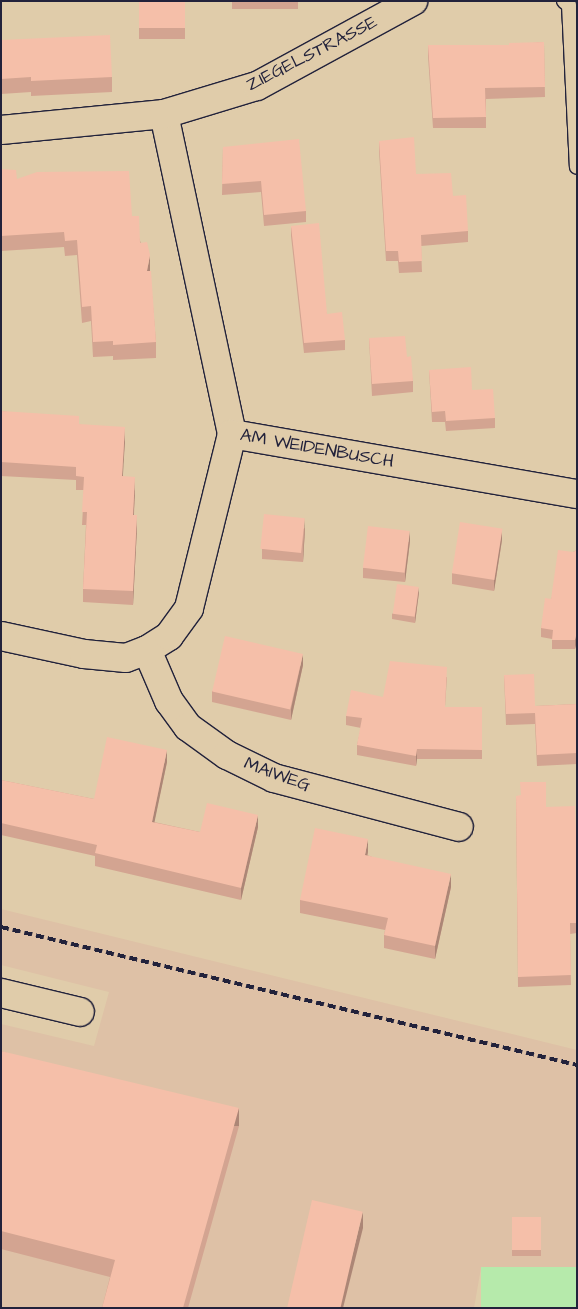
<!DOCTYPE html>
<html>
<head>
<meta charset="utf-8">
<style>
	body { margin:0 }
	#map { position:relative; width:578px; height:1309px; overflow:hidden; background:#e0ccaa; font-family:"Architects Daughter",sans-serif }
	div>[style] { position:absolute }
	.built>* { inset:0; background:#dec1a6 }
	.green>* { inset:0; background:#b6eaab; transform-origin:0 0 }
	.roads { filter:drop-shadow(1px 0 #22223b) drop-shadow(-1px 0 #22223b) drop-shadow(0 1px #22223b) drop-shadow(0 -1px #22223b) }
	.lane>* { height:14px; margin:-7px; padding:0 7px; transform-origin:7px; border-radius:7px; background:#e0ccaa }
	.street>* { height:28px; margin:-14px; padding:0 14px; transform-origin:14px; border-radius:14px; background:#e0ccaa }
	.rail>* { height:4px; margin-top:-2px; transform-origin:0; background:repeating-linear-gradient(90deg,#22223b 0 8px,transparent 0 12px) }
	.wall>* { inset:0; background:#d3a491; transform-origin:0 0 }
	.shaded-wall>* { inset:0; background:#ac8676; transform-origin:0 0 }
	.building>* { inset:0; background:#f5bfa9; transform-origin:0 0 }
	span { translate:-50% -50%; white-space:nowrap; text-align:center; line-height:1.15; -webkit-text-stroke:4.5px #e0ccaa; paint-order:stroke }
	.street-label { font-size:18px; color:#22223b }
	.frame { position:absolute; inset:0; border:2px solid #22223b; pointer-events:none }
</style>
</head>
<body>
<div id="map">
	<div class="built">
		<div style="clip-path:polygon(1px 909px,577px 1050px,577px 1267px,481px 1268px,474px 1308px,1px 1308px,1px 1024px,94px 1046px,109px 992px,1px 965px)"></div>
	</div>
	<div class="green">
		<div style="left:577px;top:1267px;width:41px;height:96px;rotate:90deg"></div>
	</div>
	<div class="roads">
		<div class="lane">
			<div style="left:564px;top:1px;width:6px;rotate:39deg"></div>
			<div style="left:569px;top:5px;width:162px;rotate:87.2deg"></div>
		</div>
		<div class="street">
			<div style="left:164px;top:114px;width:327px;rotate:78deg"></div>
			<div style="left:232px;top:434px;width:350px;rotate:9.9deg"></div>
			<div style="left:1px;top:130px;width:164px;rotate:-5.6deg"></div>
			<div style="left:164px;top:114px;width:97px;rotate:-16.8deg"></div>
			<div style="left:257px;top:86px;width:178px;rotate:-28.6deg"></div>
			<div style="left:1px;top:636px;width:85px;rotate:12.2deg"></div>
			<div style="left:84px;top:654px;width:42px;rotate:5.4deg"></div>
			<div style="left:126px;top:658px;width:22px;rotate:-21deg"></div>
			<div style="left:147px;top:650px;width:56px;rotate:66.7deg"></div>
			<div style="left:169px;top:701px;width:32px;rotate:54deg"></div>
			<div style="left:188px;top:727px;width:48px;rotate:35.7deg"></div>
			<div style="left:227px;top:755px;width:52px;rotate:26.1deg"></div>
			<div style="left:274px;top:778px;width:191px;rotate:14.8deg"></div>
			<div style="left:147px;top:650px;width:26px;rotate:-32deg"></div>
			<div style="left:169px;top:636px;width:34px;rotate:-54deg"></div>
			<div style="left:189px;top:608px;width:179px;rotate:-76.1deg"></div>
			<div style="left:1px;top:993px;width:81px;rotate:13.5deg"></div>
		</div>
	</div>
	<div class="rail">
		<div style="left:1px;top:927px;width:592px;rotate:13.47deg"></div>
	</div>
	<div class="wall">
		<div style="left:139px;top:1px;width:46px;height:38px"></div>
		<div style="left:232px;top:1px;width:66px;height:8px"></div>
		<div style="clip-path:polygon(1px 40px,112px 77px,112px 92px,31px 96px,31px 92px,1px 94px)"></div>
		<div style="clip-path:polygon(544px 42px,545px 97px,486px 99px,486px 128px,433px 128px,428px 56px,428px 45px,509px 45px)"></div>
		<div style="clip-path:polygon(379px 141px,416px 174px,453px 196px,468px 231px,468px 242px,421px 246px,422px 272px,399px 273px,398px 261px,386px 261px,379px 151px)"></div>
		<div style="clip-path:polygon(223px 147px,306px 211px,306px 222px,264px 226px,261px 192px,222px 195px)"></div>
		<div style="clip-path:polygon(1px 169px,17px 179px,132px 216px,150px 271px,156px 342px,156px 358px,113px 360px,113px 356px,93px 357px,91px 321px,82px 323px,77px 255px,65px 256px,64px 247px,1px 251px)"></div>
		<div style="clip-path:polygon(291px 226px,327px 314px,345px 340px,345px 350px,304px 353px,291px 236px)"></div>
		<div style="clip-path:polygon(369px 338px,407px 357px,413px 381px,413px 392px,372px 396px)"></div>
		<div style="clip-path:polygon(429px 370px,472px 390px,495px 418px,495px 428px,446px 431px,445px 422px,432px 422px)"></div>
		<div style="clip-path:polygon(1px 411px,79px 424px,125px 441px,122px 476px,135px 491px,134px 515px,137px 528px,133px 605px,83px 602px,83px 589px,86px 525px,82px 525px,84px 490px,76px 490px,76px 480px,1px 476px)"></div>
		<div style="clip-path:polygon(305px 528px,303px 562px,262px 559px,262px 549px)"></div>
		<div style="clip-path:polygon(502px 540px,494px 591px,452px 584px,452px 573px)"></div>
		<div style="clip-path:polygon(410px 541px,405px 582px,363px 578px,363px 568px)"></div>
		<div style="clip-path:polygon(577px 550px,577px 641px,575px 649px,552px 649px,552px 639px,541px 637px,541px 628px,551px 599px,573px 552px)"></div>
		<div style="clip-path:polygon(419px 592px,415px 623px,392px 619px,392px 614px)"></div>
		<div style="clip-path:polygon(303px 665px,291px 720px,212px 702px,212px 691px)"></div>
		<div style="clip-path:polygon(504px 675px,535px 706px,577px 704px,577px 764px,537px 766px,535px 724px,506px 725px)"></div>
		<div style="clip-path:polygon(447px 677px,445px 707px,482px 707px,482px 759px,417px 759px,416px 766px,357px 755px,357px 745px,361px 728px,346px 725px,346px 716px,383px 697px)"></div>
		<div style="clip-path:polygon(167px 762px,154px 822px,200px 832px,258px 827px,241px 900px,95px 866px,95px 856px,1px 835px,1px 780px,94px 799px)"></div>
		<div style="clip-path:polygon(516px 796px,546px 807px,577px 859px,577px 933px,570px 934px,571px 985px,518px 987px)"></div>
		<div style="clip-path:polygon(368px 852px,367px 855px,451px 887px,435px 959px,384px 948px,384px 935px,385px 930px,300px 913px,300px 900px)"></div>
		<div style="clip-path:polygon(1px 1051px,239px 1126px,188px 1308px,102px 1308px,110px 1277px,1px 1249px)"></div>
		<div style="left:512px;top:1217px;width:29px;height:39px"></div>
	</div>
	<div class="shaded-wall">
		<div style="clip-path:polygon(150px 255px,150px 270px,147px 286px,147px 271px)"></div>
		<div style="clip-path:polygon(125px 427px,125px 441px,122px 490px,122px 476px)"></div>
		<div style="clip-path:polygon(135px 477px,135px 491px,133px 528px,133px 515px)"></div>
		<div style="clip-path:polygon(137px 515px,137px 528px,133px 605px,133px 591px)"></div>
		<div style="clip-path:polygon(305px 518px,305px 528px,303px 562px,303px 552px)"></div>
		<div style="clip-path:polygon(502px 529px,502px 540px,494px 591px,494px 580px)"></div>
		<div style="clip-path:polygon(410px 531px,410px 541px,405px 582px,405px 572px)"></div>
		<div style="clip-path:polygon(419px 587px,419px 592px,415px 623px,415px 617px)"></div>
		<div style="clip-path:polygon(577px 632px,577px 641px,575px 649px,575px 640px)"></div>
		<div style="clip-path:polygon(303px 654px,303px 665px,291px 720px,291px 709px)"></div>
		<div style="clip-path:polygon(417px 749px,417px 759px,416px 766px,416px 756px)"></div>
		<div style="clip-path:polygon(167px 750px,167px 762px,152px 834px,152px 822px)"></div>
		<div style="clip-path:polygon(258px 815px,258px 827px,241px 900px,241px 888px)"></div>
		<div style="clip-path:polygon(368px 839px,368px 852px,365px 868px,365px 855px)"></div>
		<div style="clip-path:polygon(451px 874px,451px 887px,435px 959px,435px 946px)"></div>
		<div style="left:239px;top:1108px;width:18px;height:208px;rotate:90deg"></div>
		<div style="clip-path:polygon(363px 1212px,363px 1228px,343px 1308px,339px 1308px)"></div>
	</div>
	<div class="building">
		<div style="left:139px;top:1px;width:46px;height:27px"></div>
		<div style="clip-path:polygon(110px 35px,112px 77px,31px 81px,31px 77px,1px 79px,1px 40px)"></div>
		<div style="clip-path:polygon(544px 42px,545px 87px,485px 88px,486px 117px,433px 118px,428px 45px,509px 45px,509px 43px)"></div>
		<div style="clip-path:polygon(414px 137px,416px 174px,451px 173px,453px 196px,466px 195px,468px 231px,421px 235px,422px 261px,399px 262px,398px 251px,386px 251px,379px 141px)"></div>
		<div style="clip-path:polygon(299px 139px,306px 211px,264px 215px,261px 181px,222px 184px,223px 147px)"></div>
		<div style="clip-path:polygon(1px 169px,16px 170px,17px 179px,37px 172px,129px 171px,132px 216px,139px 216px,140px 243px,147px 242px,150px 255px,147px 271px,151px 271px,156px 342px,113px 345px,113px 341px,93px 342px,91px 306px,82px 307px,77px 240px,65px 241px,64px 232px,1px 236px)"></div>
		<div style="clip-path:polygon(319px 223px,327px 314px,342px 312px,345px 340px,304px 343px,291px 226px)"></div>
		<div style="clip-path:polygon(405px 336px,407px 357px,411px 356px,413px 381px,372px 384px,369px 338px)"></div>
		<div style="clip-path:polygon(471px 367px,472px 390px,493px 389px,495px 418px,446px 421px,445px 411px,432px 412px,429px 370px)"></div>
		<div style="clip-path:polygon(1px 411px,79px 416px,79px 424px,125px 427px,122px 476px,135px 477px,133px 515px,137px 515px,133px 591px,83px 589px,87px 512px,82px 512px,84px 477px,76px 476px,76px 467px,1px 462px)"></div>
		<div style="left:264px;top:514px;width:41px;height:35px;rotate:6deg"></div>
		<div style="left:460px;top:522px;width:43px;height:52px;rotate:9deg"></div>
		<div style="left:368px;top:526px;width:42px;height:42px;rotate:7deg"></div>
		<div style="clip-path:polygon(558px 550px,573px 552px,577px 550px,577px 632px,575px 640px,552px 640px,553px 630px,541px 628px,545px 598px,551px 599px)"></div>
		<div style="left:397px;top:584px;width:22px;height:30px;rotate:8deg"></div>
		<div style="left:225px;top:636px;width:80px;height:57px;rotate:13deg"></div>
		<div style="clip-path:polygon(390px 661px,447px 667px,445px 707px,482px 707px,482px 750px,417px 749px,416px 756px,357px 745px,362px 718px,346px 716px,351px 690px,383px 697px)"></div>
		<div style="clip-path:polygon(534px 674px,535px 706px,577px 704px,577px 753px,537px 755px,535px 713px,506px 714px,504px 675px)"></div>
		<div style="clip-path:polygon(107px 737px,167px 750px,152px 822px,200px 832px,207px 803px,258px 815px,241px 888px,95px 853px,97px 845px,1px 823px,1px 780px,94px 799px)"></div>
		<div style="clip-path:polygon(520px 782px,546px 782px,546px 807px,575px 806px,577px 859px,577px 923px,570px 923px,571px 975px,518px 977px,516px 796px,521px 795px)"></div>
		<div style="clip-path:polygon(315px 828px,368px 839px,365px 855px,451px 874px,435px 946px,384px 935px,388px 918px,300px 900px)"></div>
		<div style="clip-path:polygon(1px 1051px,239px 1108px,183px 1308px,102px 1308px,115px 1260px,1px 1231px)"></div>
		<div style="left:312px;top:1200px;width:52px;height:111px;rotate:13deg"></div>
		<div style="left:512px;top:1217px;width:29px;height:33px"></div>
	</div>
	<div class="street-label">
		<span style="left:312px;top:54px;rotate:-27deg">ZIEGELSTRASSE</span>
		<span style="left:317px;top:449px;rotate:10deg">AM WEIDENBUSCH</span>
		<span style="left:277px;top:775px;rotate:20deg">MAIWEG</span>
	</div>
	<div class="frame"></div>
</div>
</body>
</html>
